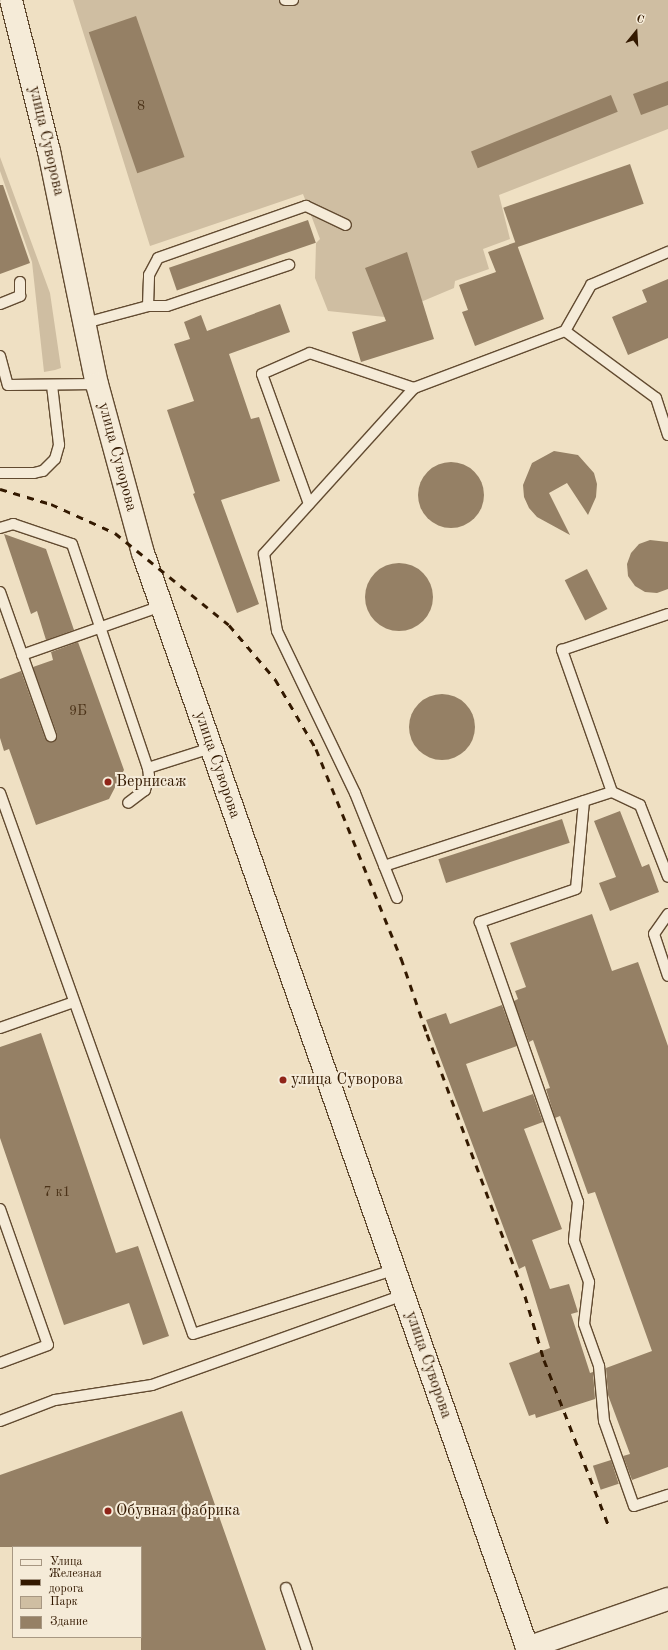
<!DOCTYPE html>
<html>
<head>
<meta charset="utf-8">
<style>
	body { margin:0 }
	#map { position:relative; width:668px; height:1650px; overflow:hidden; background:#efe0c3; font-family:"Old Standard TT",serif }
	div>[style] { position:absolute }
	.green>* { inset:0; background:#cfbea2 }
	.building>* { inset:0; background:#958065; transform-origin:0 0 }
	.round { border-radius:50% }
	.roads { filter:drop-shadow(1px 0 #624b31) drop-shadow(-1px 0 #624b31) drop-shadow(0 1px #624b31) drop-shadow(0 -1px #624b31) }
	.lane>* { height:10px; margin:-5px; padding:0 5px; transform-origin:5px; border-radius:5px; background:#f5ebd8 }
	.secondary>* { height:22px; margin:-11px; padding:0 11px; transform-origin:11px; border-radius:11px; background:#f5ebd8 }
	.rail>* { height:3px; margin-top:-1.5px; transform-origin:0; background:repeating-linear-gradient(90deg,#331900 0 7px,transparent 0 14px) }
	.dots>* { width:11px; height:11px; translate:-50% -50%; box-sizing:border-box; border:2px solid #f5ebd8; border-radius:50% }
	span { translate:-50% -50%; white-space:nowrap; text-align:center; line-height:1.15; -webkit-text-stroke:4px #f5ebd8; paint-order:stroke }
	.number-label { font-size:14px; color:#4c3319 }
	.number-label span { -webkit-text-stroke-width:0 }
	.street-label { font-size:16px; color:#331900 }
	.poi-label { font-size:16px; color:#331900 }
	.left { translate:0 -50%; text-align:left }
	.legend { position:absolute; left:12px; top:1546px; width:130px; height:92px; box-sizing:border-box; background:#f5ebd8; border:1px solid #a79782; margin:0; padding:5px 7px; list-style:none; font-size:12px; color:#331900 }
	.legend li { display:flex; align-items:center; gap:8px; height:20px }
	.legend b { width:20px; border:1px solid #a79782 }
	.north { position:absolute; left:616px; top:12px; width:40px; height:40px; -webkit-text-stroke:3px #f5ebd8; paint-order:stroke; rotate:18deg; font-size:11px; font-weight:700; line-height:16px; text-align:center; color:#331900 }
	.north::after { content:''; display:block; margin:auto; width:14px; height:18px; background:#331900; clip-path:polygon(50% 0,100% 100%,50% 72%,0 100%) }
</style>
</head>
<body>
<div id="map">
	<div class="green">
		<div style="clip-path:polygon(73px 0,668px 0,668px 129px,499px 195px,510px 239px,483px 249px,489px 269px,455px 281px,454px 288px,385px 317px,328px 311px,315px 278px,316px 243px,320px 239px,303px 194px,150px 246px)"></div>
		<div style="clip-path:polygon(0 157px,50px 293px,61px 368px,55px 370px,44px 372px,32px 262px,0 171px)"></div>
	</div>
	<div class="building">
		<div style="left:136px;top:16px;width:149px;height:50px;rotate:71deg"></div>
		<div style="clip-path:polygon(668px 81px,668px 105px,641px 115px,633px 94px)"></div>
		<div style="left:611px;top:95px;width:18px;height:151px;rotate:68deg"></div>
		<div style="left:630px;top:164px;width:42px;height:134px;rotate:71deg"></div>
		<div style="clip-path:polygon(0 185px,3px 185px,30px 263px,0 274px)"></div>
		<div style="left:308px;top:220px;width:24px;height:147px;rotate:71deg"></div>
		<div style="clip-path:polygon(516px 242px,544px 319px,475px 346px,462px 312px,468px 310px,459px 285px,496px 272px,488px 252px)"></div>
		<div style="clip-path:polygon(407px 252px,434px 339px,361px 362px,352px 332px,386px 321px,365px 268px)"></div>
		<div style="clip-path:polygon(668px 279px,668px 338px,628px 355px,612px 317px,647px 302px,642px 290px)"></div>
		<div style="clip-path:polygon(280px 304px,290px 332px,229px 354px,251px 419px,259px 417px,280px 481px,221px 500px,259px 604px,237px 613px,193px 494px,195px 493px,167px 410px,194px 401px,174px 344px,190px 339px,184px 322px,201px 315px,207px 331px)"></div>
		<div style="clip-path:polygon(554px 451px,578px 455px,594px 473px,597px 484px,596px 497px,588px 515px,567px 483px,549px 493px,570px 535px,537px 517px,529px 508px,524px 497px,523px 485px,532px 463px)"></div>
		<div class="round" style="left:418px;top:462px;width:66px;height:66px"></div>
		<div style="clip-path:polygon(4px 534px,46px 549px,74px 630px,46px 640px,37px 611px,31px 614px)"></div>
		<div style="clip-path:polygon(650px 540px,668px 542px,668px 589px,657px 593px,645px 592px,635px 586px,628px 576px,627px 564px,631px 553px,639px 544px)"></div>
		<div class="round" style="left:365px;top:563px;width:68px;height:68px"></div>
		<div style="left:587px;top:569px;width:45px;height:25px;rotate:63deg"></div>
		<div style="clip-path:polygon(78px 642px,124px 770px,109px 799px,36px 825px,9px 749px,4px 751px,0 738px,0 679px,21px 671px,45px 738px,54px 742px,57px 734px,33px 667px,53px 660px,51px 652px)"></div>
		<div class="round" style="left:409px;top:694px;width:66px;height:66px"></div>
		<div style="clip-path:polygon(620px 811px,642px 867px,649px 864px,659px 892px,610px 911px,599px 883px,616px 877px,594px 821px)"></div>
		<div style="left:562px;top:819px;width:25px;height:130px;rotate:72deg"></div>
		<div style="clip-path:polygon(592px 914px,612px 971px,638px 962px,668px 1046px,668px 1467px,632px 1480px,623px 1456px,630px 1454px,608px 1395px,606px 1368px,652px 1351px,595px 1192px,588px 1194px,560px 1116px,555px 1118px,546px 1089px,550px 1088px,533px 1040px,529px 1042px,514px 1001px,518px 999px,515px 991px,526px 987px,510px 943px)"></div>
		<div style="clip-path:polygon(502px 1005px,517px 1046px,466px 1064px,483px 1112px,533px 1094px,543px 1122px,524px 1129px,562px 1229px,532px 1240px,550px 1289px,569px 1284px,578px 1312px,571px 1314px,590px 1373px,593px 1372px,595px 1399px,536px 1418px,535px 1414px,529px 1416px,509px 1363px,550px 1348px,525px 1266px,519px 1269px,426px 1020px,446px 1013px,450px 1024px)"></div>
		<div style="clip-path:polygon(41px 1033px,116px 1253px,138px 1246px,169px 1336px,143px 1345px,129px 1303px,64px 1325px,0 1138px,0 1047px)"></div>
		<div style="clip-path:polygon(182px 1411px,266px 1650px,141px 1650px,141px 1547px,0 1547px,0 1475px)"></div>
		<div style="left:611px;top:1460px;width:25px;height:19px;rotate:72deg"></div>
	</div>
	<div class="roads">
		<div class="lane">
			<div style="left:285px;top:0;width:8px"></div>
			<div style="left:0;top:304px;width:22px;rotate:-22deg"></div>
			<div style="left:20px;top:296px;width:14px;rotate:-90deg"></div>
			<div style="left:148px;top:306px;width:19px"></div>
			<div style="left:167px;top:306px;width:129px;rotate:-18.6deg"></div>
			<div style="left:85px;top:323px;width:65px;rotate:-15.1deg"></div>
			<div style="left:148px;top:306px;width:31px;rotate:-88deg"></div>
			<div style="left:149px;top:275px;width:19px;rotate:-62deg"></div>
			<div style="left:158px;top:258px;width:157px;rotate:-19.4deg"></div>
			<div style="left:306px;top:206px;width:44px;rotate:25.4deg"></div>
			<div style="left:565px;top:331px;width:113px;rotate:36.4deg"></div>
			<div style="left:656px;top:398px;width:39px;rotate:72deg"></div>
			<div style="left:0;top:356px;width:30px;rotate:75deg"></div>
			<div style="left:8px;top:385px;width:89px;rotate:-0.6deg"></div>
			<div style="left:0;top:473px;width:34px"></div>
			<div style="left:34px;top:473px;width:9px;rotate:-13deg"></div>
			<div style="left:43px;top:471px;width:17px;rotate:-45deg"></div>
			<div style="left:55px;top:459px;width:15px;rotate:-74deg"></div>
			<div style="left:59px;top:445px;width:60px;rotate:-96.7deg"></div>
			<div style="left:309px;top:504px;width:138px;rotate:-109.9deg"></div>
			<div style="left:262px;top:374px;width:52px;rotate:-23.6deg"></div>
			<div style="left:310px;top:353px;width:110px;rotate:18.6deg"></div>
			<div style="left:0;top:528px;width:14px;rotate:-17deg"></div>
			<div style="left:13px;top:524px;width:62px;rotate:18.7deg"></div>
			<div style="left:72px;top:544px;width:237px;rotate:71.3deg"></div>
			<div style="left:148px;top:768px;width:8px;rotate:83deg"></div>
			<div style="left:149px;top:776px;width:15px;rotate:106deg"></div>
			<div style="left:145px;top:790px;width:21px;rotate:143deg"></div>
			<div style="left:0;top:592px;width:153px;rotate:70.5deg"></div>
			<div style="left:22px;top:655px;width:147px;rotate:-19.4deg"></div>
			<div style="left:148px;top:768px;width:66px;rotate:-17.6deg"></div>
			<div style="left:612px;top:792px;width:31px;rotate:25deg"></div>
			<div style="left:640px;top:805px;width:77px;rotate:68.7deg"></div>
			<div style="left:0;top:793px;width:574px;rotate:70.37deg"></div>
			<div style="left:193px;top:1334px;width:211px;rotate:-17.7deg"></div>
			<div style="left:584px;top:801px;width:88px;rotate:95.2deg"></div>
			<div style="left:576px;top:889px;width:102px;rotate:161deg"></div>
			<div style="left:480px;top:922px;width:297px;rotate:70.7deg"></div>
			<div style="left:578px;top:1202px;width:39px;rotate:96deg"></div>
			<div style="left:574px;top:1241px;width:44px;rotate:69.9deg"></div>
			<div style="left:589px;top:1282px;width:42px;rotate:96.8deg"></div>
			<div style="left:584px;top:1324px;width:45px;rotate:70.3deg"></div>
			<div style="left:599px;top:1366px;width:55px;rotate:84.8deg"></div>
			<div style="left:604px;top:1421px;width:90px;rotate:70.6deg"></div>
			<div style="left:634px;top:1506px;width:36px;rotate:-18deg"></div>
			<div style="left:384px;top:866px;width:240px;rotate:-18deg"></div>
			<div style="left:612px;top:792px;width:151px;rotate:-109.4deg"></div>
			<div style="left:562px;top:650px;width:112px;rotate:-18.8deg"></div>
			<div style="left:397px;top:898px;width:113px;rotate:-111.8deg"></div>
			<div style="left:355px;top:793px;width:180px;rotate:-115.7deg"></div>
			<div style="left:277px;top:631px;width:78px;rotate:-99.6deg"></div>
			<div style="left:264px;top:554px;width:224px;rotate:-47.9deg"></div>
			<div style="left:414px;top:388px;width:161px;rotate:-20.7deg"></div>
			<div style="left:565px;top:331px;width:53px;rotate:-60.5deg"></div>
			<div style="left:591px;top:285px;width:84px;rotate:-23.2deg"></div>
			<div style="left:668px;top:914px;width:24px;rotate:125deg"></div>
			<div style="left:654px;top:934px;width:44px;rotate:71.6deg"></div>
			<div style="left:0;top:1028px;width:78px;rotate:-19.4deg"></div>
			<div style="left:0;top:1209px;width:144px;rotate:70.6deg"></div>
			<div style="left:48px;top:1345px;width:51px;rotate:159.4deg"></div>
			<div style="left:0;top:1421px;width:59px;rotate:-20.9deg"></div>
			<div style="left:55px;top:1400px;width:98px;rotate:-8.8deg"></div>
			<div style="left:152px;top:1385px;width:267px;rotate:-19.7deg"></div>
			<div style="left:286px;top:1588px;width:65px;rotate:71.3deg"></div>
		</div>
		<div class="secondary">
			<div style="left:11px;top:0;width:156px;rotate:75.9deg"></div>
			<div style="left:49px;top:151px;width:238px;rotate:78.4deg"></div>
			<div style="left:97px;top:384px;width:175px;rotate:74.8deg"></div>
			<div style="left:143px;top:553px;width:1163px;rotate:70.66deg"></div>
			<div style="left:527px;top:1648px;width:149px;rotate:-19.2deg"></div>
		</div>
	</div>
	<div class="rail">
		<div style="left:0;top:489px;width:53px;rotate:16.4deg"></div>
		<div style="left:51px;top:504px;width:70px;rotate:24.4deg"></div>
		<div style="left:115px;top:533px;width:146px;rotate:38.9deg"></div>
		<div style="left:229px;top:625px;width:71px;rotate:49.6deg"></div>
		<div style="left:275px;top:679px;width:81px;rotate:59.6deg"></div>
		<div style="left:316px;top:749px;width:226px;rotate:67.9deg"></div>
		<div style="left:401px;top:958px;width:80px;rotate:71.1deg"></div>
		<div style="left:427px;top:1034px;width:280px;rotate:69.5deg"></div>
		<div style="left:525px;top:1296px;width:67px;rotate:73.5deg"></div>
		<div style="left:544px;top:1360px;width:181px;rotate:68.7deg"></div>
	</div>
	<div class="dots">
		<div style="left:108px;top:782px;background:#8f2418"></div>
		<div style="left:283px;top:1080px;background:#8f2418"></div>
		<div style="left:108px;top:1511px;background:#8f2418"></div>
	</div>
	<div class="number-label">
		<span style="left:141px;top:106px">8</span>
		<span style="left:78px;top:711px">9Б</span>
		<span style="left:57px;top:1192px">7 к1</span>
	</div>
	<div class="street-label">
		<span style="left:46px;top:141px;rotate:77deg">улица Суворова</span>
		<span style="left:117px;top:457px;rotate:75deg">улица Суворова</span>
		<span style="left:217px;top:765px;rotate:71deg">улица Суворова</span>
		<span style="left:428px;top:1365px;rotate:71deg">улица Суворова</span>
	</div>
	<div class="poi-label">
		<span class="left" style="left:116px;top:782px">Вернисаж</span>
		<span class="left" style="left:291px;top:1080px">улица Суворова</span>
		<span class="left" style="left:116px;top:1511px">Обувная фабрика</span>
	</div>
	<ul class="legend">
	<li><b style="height:5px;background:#f5ebd8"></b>Улица</li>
	<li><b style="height:5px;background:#331900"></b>Железная дорога</li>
	<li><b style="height:11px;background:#cfbea2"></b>Парк</li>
	<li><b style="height:11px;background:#958065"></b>Здание</li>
	</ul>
	<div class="north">С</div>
</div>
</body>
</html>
